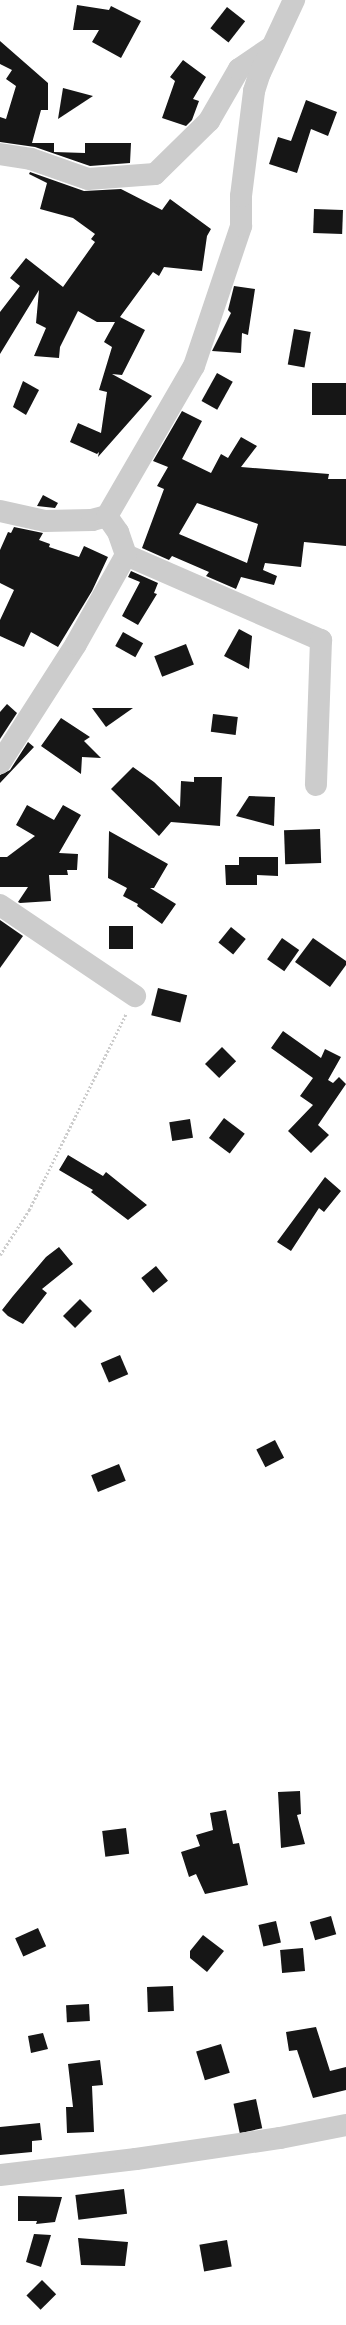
<!DOCTYPE html>
<html>
<head>
<meta charset="utf-8">
<style>
	body { margin:0 }
	#map { position:relative; width:346px; height:2325px; overflow:hidden; background:#fff; font-family:Rubik,sans-serif }
	div>[style] { position:absolute }
	.building>* { inset:0; background:#161616; transform-origin:0 0 }
	.path>* { height:2.5px; margin-top:-1.25px; transform-origin:0; background:repeating-linear-gradient(90deg,#ccc 0 2px,transparent 0 4px) }
	.minor>* { height:22px; margin:-11px; padding:0 11px; transform-origin:11px; border-radius:11px; background:#ccc }
	span { translate:-50% -50%; white-space:nowrap; text-align:center; line-height:1.15; -webkit-text-stroke:4px #fff; paint-order:stroke }
</style>
</head>
<body>
<div id="map">
	<div class="building">
		<div style="clip-path:polygon(77px 5px,109px 10px,111px 6px,141px 21px,121px 58px,92px 42px,99px 30px,73px 30px)"></div>
		<div style="left:227px;top:7px;width:23px;height:27px;rotate:38deg"></div>
		<div style="clip-path:polygon(0 41px,48px 83px,48px 110px,41px 110px,32px 143px,54px 143px,54px 152px,85px 153px,85px 143px,131px 143px,130px 163px,90px 166px,35px 147px,0 142px,0 117px,6px 119px,16px 86px,6px 79px,12px 70px,0 64px)"></div>
		<div style="clip-path:polygon(183px 60px,206px 77px,193px 99px,199px 101px,192px 120px,186px 126px,162px 118px,175px 81px,170px 77px)"></div>
		<div style="clip-path:polygon(63px 88px,93px 96px,58px 119px)"></div>
		<div style="clip-path:polygon(306px 100px,337px 112px,328px 136px,311px 129px,297px 173px,269px 164px,278px 137px,291px 141px)"></div>
		<div style="clip-path:polygon(30px 172px,84px 191px,121px 189px,162px 210px,170px 199px,211px 229px,207px 236px,202px 271px,164px 267px,159px 276px,153px 272px,120px 317px,145px 330px,122px 375px,112px 374px,152px 396px,98px 457px,99px 452px,97px 454px,70px 442px,78px 423px,101px 433px,107px 392px,99px 390px,112px 347px,104px 342px,115px 322px,97px 322px,78px 311px,60px 347px,59px 358px,34px 356px,46px 328px,36px 323px,39px 290px,0 354px,0 312px,20px 286px,10px 278px,26px 258px,63px 287px,95px 242px,91px 239px,95px 234px,73px 218px,40px 209px,47px 183px,29px 174px)"></div>
		<div style="left:314px;top:209px;width:29px;height:24px;rotate:2deg"></div>
		<div style="clip-path:polygon(234px 286px,255px 289px,248px 335px,242px 333px,241px 353px,212px 351px,231px 313px,228px 310px)"></div>
		<div style="left:294px;top:329px;width:17px;height:36px;rotate:10deg"></div>
		<div style="left:217px;top:373px;width:18px;height:32px;rotate:29deg"></div>
		<div style="clip-path:polygon(23px 381px,39px 390px,26px 415px,13px 407px)"></div>
		<div style="left:346px;top:383px;width:32px;height:34px;rotate:90deg"></div>
		<div style="clip-path:polygon(evenodd,182px 411px,202px 421px,182px 459px,211px 473px,221px 454px,228px 458px,241px 437px,257px 446px,241px 467px,329px 474px,328px 479px,346px 479px,346px 546px,304px 542px,301px 567px,265px 563px,263px 570px,277px 576px,274px 585px,241px 577px,236px 589px,206px 576px,209px 572px,172px 556px,169px 560px,142px 548px,164px 489px,157px 486px,168px 467px,153px 461px,182px 411px,197px 503px,258px 524px,247px 563px,179px 534px,197px 503px)"></div>
		<div style="clip-path:polygon(43px 495px,58px 503px,55px 508px,37px 506px)"></div>
		<div style="clip-path:polygon(14px 527px,43px 533px,39px 540px,50px 544px,49px 547px,79px 557px,84px 546px,108px 557px,92px 591px,58px 647px,31px 632px,24px 647px,0 636px,0 620px,14px 590px,0 583px,0 550px,8px 532px,11px 533px)"></div>
		<div style="clip-path:polygon(131px 571px,158px 583px,154px 593px,157px 594px,138px 625px,122px 616px,140px 582px,128px 577px)"></div>
		<div style="clip-path:polygon(239px 629px,252px 636px,249px 669px,224px 656px)"></div>
		<div style="left:123px;top:632px;width:23px;height:16px;rotate:29deg"></div>
		<div style="left:186px;top:644px;width:22px;height:34px;rotate:69deg"></div>
		<div style="clip-path:polygon(7px 704px,17px 713px,0 739px,0 712px)"></div>
		<div style="clip-path:polygon(92px 708px,133px 708px,106px 727px)"></div>
		<div style="left:213px;top:714px;width:25px;height:18px;rotate:7deg"></div>
		<div style="clip-path:polygon(61px 718px,90px 737px,84px 741px,101px 758px,82px 757px,81px 774px,41px 746px)"></div>
		<div style="clip-path:polygon(28px 742px,34px 747px,0 783px,0 775px,10px 770px)"></div>
		<div style="clip-path:polygon(133px 767px,154px 782px,180px 807px,181px 781px,194px 782px,194px 777px,222px 777px,220px 826px,171px 822px,159px 836px,111px 789px)"></div>
		<div style="clip-path:polygon(249px 796px,275px 797px,274px 826px,236px 816px)"></div>
		<div style="clip-path:polygon(27px 805px,54px 820px,63px 805px,81px 815px,59px 853px,78px 854px,77px 870px,67px 870px,68px 875px,49px 875px,51px 901px,20px 903px,18px 902px,28px 887px,0 887px,0 857px,7px 857px,35px 836px,16px 825px)"></div>
		<div style="left:320px;top:829px;width:34px;height:36px;rotate:88deg"></div>
		<div style="clip-path:polygon(109px 831px,168px 864px,154px 888px,150px 888px,176px 904px,162px 924px,137px 906px,138px 904px,123px 896px,127px 888px,108px 878px)"></div>
		<div style="clip-path:polygon(239px 857px,278px 857px,278px 876px,257px 875px,257px 885px,226px 885px,225px 865px,239px 865px)"></div>
		<div style="clip-path:polygon(0 920px,23px 936px,0 968px)"></div>
		<div style="left:109px;top:926px;width:24px;height:23px"></div>
		<div style="left:231px;top:927px;width:19px;height:20px;rotate:39deg"></div>
		<div style="left:282px;top:938px;width:21px;height:26px;rotate:35deg"></div>
		<div style="clip-path:polygon(313px 938px,346px 961px,346px 965px,330px 987px,295px 962px)"></div>
		<div style="left:158px;top:988px;width:30px;height:28px;rotate:14deg"></div>
		<div style="clip-path:polygon(283px 1031px,321px 1058px,325px 1049px,341px 1057px,328px 1080px,333px 1083px,339px 1077px,346px 1084px,318px 1125px,329px 1135px,311px 1153px,288px 1131px,313px 1105px,300px 1096px,313px 1078px,271px 1048px)"></div>
		<div style="left:222px;top:1047px;width:20px;height:24px;rotate:45deg"></div>
		<div style="left:224px;top:1118px;width:26px;height:25px;rotate:37deg"></div>
		<div style="left:190px;top:1119px;width:19px;height:21px;rotate:81deg"></div>
		<div style="clip-path:polygon(68px 1155px,103px 1176px,106px 1172px,147px 1205px,128px 1220px,91px 1192px,93px 1190px,59px 1170px)"></div>
		<div style="clip-path:polygon(325px 1177px,341px 1191px,324px 1212px,319px 1208px,291px 1251px,277px 1242px)"></div>
		<div style="clip-path:polygon(59px 1247px,73px 1264px,42px 1289px,47px 1293px,23px 1324px,8px 1316px,2px 1310px,13px 1296px,46px 1257px)"></div>
		<div style="left:156px;top:1266px;width:19px;height:19px;rotate:51deg"></div>
		<div style="left:80px;top:1299px;width:17px;height:24px;rotate:45deg"></div>
		<div style="left:120px;top:1355px;width:21px;height:21px;rotate:67deg"></div>
		<div style="left:275px;top:1440px;width:20px;height:21px;rotate:63deg"></div>
		<div style="left:119px;top:1464px;width:18px;height:30px;rotate:68deg"></div>
		<div style="clip-path:polygon(300px 1791px,301px 1814px,297px 1815px,305px 1844px,281px 1848px,278px 1792px)"></div>
		<div style="clip-path:polygon(226px 1810px,233px 1844px,239px 1843px,248px 1885px,205px 1894px,196px 1874px,189px 1877px,181px 1852px,200px 1846px,196px 1835px,213px 1830px,210px 1813px)"></div>
		<div style="left:126px;top:1828px;width:26px;height:24px;rotate:83deg"></div>
		<div style="left:331px;top:1916px;width:19px;height:22px;rotate:74deg"></div>
		<div style="left:276px;top:1921px;width:22px;height:18px;rotate:77deg"></div>
		<div style="left:38px;top:1928px;width:20px;height:25px;rotate:66deg"></div>
		<div style="clip-path:polygon(203px 1935px,224px 1951px,207px 1972px,190px 1958px,190px 1951px)"></div>
		<div style="left:303px;top:1948px;width:23px;height:23px;rotate:85deg"></div>
		<div style="left:173px;top:1986px;width:25px;height:26px;rotate:88deg"></div>
		<div style="left:89px;top:2004px;width:17px;height:23px;rotate:87deg"></div>
		<div style="clip-path:polygon(316px 2027px,330px 2071px,346px 2067px,346px 2090px,313px 2098px,297px 2050px,289px 2051px,286px 2032px)"></div>
		<div style="clip-path:polygon(43px 2033px,48px 2049px,31px 2053px,28px 2036px)"></div>
		<div style="left:221px;top:2044px;width:30px;height:26px;rotate:73deg"></div>
		<div style="clip-path:polygon(100px 2060px,103px 2085px,92px 2086px,94px 2132px,67px 2133px,66px 2107px,73px 2107px,68px 2064px)"></div>
		<div style="left:256px;top:2099px;width:30px;height:23px;rotate:78deg"></div>
		<div style="clip-path:polygon(40px 2123px,42px 2140px,32px 2141px,32px 2152px,0 2155px,0 2127px)"></div>
		<div style="left:124px;top:2189px;width:25px;height:49px;rotate:83deg"></div>
		<div style="clip-path:polygon(18px 2196px,62px 2197px,55px 2222px,36px 2224px,37px 2221px,18px 2221px)"></div>
		<div style="clip-path:polygon(34px 2234px,51px 2235px,41px 2267px,26px 2262px)"></div>
		<div style="clip-path:polygon(78px 2238px,128px 2242px,125px 2266px,81px 2265px)"></div>
		<div style="left:227px;top:2240px;width:27px;height:28px;rotate:80deg"></div>
		<div style="left:42px;top:2280px;width:20px;height:22px;rotate:45deg"></div>
	</div>
	<div class="path">
		<div style="left:0;top:1255px;width:54px;rotate:-57.2deg"></div>
		<div style="left:29px;top:1210px;width:219px;rotate:-63.7deg"></div>
	</div>
	<div class="minor">
		<div style="left:0;top:154px;width:31px;rotate:9deg"></div>
		<div style="left:31px;top:159px;width:60px;rotate:19.3deg"></div>
		<div style="left:88px;top:179px;width:67px;rotate:-4.3deg"></div>
		<div style="left:155px;top:174px;width:76px;rotate:-44.5deg"></div>
		<div style="left:209px;top:121px;width:60px;rotate:-60deg"></div>
		<div style="left:239px;top:69px;width:40px;rotate:-34deg"></div>
		<div style="left:0;top:511px;width:46px;rotate:12.5deg"></div>
		<div style="left:45px;top:521px;width:47px;rotate:-1.2deg"></div>
		<div style="left:92px;top:520px;width:16px;rotate:-15deg"></div>
		<div style="left:107px;top:516px;width:173px;rotate:-59.9deg"></div>
		<div style="left:194px;top:366px;width:148px;rotate:-71.4deg"></div>
		<div style="left:241px;top:226px;width:30px;rotate:-90deg"></div>
		<div style="left:241px;top:196px;width:106px;rotate:-82.9deg"></div>
		<div style="left:254px;top:91px;width:19px;rotate:-72deg"></div>
		<div style="left:260px;top:73px;width:81px;rotate:-65deg"></div>
		<div style="left:126px;top:555px;width:213px;rotate:23.6deg"></div>
		<div style="left:321px;top:640px;width:145px;rotate:92deg"></div>
		<div style="left:0;top:763px;width:141px;rotate:-57.4deg"></div>
		<div style="left:76px;top:644px;width:102px;rotate:-60.7deg"></div>
		<div style="left:126px;top:555px;width:24px;rotate:-109deg"></div>
		<div style="left:118px;top:532px;width:19px;rotate:-125deg"></div>
		<div style="left:0;top:905px;width:163px;rotate:34deg"></div>
		<div style="left:0;top:2175px;width:137px;rotate:-6.7deg"></div>
		<div style="left:136px;top:2159px;width:146px;rotate:-8.3deg"></div>
		<div style="left:280px;top:2138px;width:67px;rotate:-11.1deg"></div>
	</div>
</div>
</body>
</html>
